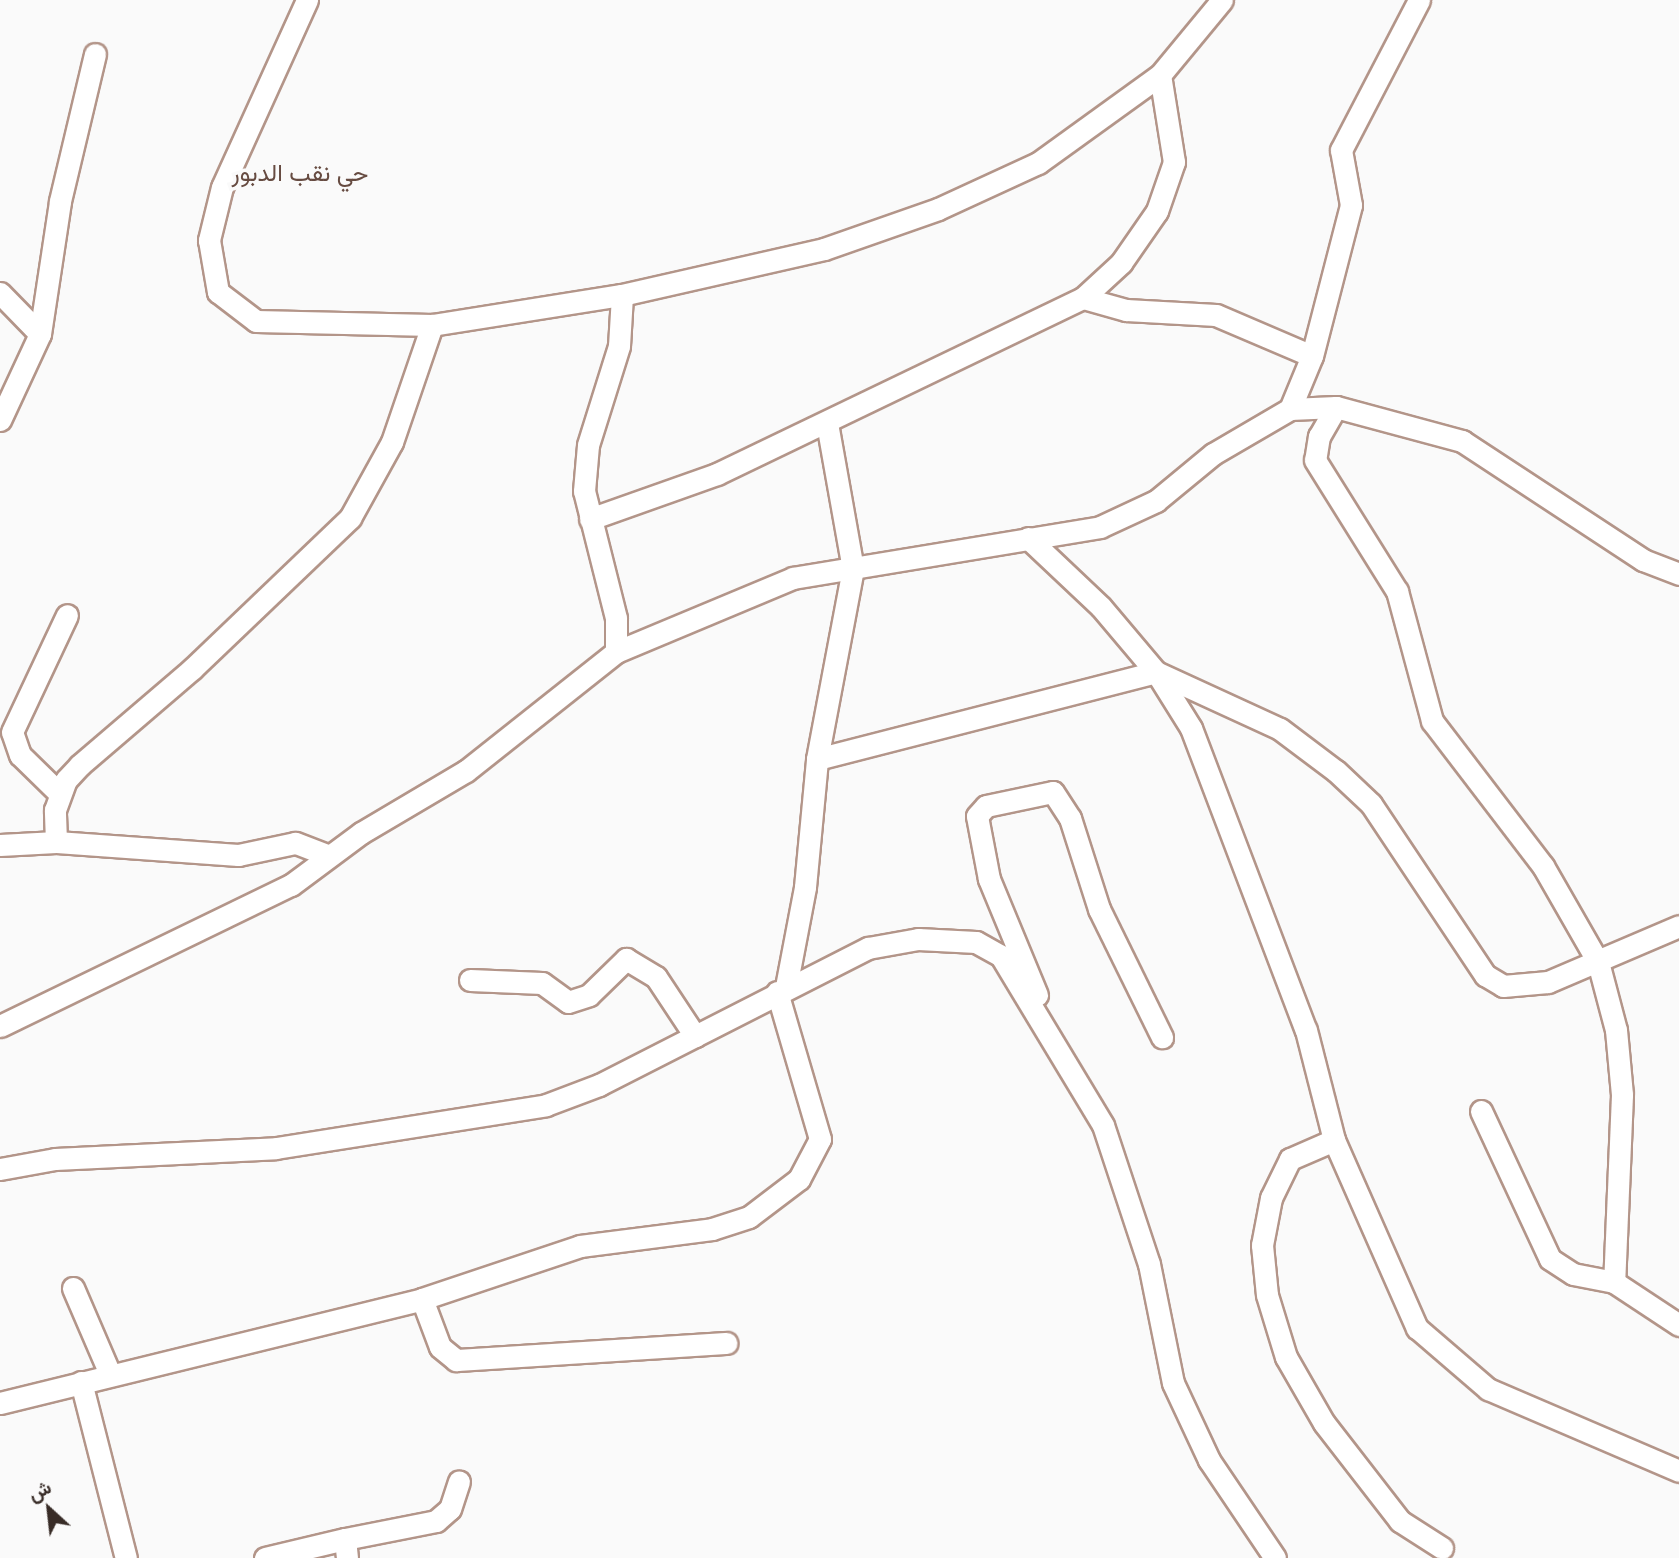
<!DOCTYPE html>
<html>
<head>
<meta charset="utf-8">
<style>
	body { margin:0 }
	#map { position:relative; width:1679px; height:1558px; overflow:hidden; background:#fafafa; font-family:"PT Sans",Vazirmatn,sans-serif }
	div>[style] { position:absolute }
	.roads { filter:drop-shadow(2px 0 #b39589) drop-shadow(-2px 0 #b39589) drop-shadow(0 2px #b39589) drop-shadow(0 -2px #b39589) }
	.minor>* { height:21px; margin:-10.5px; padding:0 10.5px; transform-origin:10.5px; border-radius:10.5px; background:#fff }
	span { translate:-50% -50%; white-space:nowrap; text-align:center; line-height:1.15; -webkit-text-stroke:7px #fafafa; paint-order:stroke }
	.neighbourhood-label { font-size:24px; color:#664b41 }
	.north { position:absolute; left:14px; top:1474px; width:70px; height:70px; -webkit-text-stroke:5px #fafafa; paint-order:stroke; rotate:333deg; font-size:19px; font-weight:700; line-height:28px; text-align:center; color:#382c27 }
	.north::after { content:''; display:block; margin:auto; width:24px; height:32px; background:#382c27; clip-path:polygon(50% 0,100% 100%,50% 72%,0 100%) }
</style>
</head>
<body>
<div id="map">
	<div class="roads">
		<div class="minor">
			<div style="left:307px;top:0;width:205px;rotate:114.4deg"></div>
			<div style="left:222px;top:187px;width:55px;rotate:103.8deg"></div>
			<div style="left:209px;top:240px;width:53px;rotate:80.2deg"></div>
			<div style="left:218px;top:292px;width:48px;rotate:37.3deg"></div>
			<div style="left:256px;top:321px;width:176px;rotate:1.3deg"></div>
			<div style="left:432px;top:325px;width:192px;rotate:-9deg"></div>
			<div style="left:622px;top:295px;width:207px;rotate:-12.8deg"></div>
			<div style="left:824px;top:249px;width:121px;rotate:-19.3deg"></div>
			<div style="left:938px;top:209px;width:110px;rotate:-24.7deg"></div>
			<div style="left:1038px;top:163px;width:150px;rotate:-35.8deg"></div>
			<div style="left:1160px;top:75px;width:97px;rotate:-50.4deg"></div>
			<div style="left:0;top:293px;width:57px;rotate:45.7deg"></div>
			<div style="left:1083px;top:298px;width:45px;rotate:15.6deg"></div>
			<div style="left:1126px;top:310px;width:90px;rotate:3.2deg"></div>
			<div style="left:1216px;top:315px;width:104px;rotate:23.1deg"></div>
			<div style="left:1336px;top:407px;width:131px;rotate:15.1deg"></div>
			<div style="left:1462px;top:441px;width:217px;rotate:33.3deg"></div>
			<div style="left:1643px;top:560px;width:39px;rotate:21deg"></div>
			<div style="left:1290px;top:409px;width:57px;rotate:-67.5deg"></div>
			<div style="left:1312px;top:356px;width:156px;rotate:-75.5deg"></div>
			<div style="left:1351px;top:205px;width:56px;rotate:-100.3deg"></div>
			<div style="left:1341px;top:150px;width:169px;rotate:-62.5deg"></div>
			<div style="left:0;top:420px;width:95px;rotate:-65.1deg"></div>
			<div style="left:40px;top:334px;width:134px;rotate:-81.4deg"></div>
			<div style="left:60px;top:201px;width:151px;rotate:-76.6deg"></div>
			<div style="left:590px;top:519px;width:135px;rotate:-19.5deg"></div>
			<div style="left:717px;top:474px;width:406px;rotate:-25.7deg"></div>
			<div style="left:1083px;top:298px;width:52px;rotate:-42.6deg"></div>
			<div style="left:1121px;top:263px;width:63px;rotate:-55.3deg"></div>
			<div style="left:1157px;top:211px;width:52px;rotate:-70.9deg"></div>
			<div style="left:1174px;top:162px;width:88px;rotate:-99.1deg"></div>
			<div style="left:1028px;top:538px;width:100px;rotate:43.4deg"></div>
			<div style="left:1101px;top:607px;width:85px;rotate:49.8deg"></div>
			<div style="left:1156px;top:672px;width:66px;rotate:58deg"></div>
			<div style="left:1191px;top:728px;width:323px;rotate:69.2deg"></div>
			<div style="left:1306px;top:1030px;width:114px;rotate:75.7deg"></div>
			<div style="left:1334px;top:1140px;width:206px;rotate:66.2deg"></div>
			<div style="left:1417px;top:1328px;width:94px;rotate:40.7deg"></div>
			<div style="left:1488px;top:1389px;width:208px;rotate:23.2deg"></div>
			<div style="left:616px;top:652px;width:34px;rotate:-90deg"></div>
			<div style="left:616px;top:618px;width:131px;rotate:-104.1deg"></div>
			<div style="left:584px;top:491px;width:46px;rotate:-85deg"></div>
			<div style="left:588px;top:445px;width:104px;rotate:-72.6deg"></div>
			<div style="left:619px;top:346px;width:51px;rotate:-86.6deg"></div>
			<div style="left:817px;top:759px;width:350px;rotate:-14.4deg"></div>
			<div style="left:1156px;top:672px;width:136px;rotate:24.7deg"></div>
			<div style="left:1280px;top:729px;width:70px;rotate:36.9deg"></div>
			<div style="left:1336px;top:771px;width:48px;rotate:43.3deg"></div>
			<div style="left:1371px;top:804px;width:206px;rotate:56.3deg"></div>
			<div style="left:1485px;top:975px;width:21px;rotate:31deg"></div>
			<div style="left:1503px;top:986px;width:45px;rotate:-5.1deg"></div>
			<div style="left:1548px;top:982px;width:142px;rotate:-23.1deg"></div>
			<div style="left:59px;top:793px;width:54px;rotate:-135.7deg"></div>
			<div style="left:20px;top:755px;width:24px;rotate:-109deg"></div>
			<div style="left:12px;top:732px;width:129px;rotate:-64.8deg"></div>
			<div style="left:0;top:845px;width:56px;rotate:-3.1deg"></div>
			<div style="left:327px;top:855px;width:34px;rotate:-159deg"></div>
			<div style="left:295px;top:843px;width:58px;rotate:168.1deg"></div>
			<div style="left:238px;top:855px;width:182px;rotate:-175.9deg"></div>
			<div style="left:56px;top:842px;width:32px;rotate:-92deg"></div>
			<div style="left:55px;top:810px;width:32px;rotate:-70deg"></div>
			<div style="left:66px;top:780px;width:21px;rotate:-47deg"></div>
			<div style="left:80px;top:765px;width:148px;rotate:-40.6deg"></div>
			<div style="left:192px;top:669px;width:219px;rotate:-43.7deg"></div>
			<div style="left:350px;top:518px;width:87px;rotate:-61.1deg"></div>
			<div style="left:392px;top:442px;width:124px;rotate:-71.1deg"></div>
			<div style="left:470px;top:980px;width:72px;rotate:2.4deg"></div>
			<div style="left:542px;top:983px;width:32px;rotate:36deg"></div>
			<div style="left:568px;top:1002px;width:22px;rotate:-18deg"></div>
			<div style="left:589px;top:995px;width:52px;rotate:-44.2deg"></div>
			<div style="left:626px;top:959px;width:35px;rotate:31deg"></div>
			<div style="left:656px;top:977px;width:71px;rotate:56.5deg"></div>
			<div style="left:786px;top:987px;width:102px;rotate:-79.2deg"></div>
			<div style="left:805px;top:887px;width:129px;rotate:-84.6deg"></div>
			<div style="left:817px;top:759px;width:193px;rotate:-79.3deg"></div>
			<div style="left:853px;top:569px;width:148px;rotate:-100.1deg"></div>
			<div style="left:1037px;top:995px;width:126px;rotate:-112.5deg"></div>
			<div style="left:989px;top:879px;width:64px;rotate:-100.8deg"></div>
			<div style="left:977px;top:816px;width:13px;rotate:-48deg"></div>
			<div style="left:986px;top:806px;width:68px;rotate:-11.8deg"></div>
			<div style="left:1053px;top:792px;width:31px;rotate:57deg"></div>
			<div style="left:1070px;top:818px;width:96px;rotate:72.3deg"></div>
			<div style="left:1099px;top:909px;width:143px;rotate:63.8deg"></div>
			<div style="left:0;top:1026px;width:323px;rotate:-25.9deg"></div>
			<div style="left:291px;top:885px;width:87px;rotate:-36.6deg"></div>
			<div style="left:361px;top:833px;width:122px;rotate:-30.6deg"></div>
			<div style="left:466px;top:771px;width:191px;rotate:-38.4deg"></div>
			<div style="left:616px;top:652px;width:192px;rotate:-22.7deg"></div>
			<div style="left:793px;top:578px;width:311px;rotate:-9.4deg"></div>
			<div style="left:1100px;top:527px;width:62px;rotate:-24.9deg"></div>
			<div style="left:1156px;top:501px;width:74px;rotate:-39.5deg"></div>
			<div style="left:1213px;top:454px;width:89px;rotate:-30.3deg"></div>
			<div style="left:1290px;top:409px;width:46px;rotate:-2.5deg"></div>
			<div style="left:1336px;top:407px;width:34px;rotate:120deg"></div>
			<div style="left:1319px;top:436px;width:24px;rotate:99deg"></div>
			<div style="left:1315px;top:460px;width:155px;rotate:58deg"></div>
			<div style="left:1397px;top:591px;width:135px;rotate:74.9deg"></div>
			<div style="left:1432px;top:721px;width:183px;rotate:52.6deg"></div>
			<div style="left:1543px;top:866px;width:111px;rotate:60.2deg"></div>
			<div style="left:1598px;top:962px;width:70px;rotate:75.2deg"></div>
			<div style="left:1616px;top:1030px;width:65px;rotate:84.7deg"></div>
			<div style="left:1622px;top:1095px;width:187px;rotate:92.4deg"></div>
			<div style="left:1614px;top:1282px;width:78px;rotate:33.5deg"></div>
			<div style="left:1481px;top:1111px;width:163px;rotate:65deg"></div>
			<div style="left:1550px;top:1259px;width:27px;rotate:33deg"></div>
			<div style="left:1573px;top:1274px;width:42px;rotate:11deg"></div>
			<div style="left:1334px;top:1140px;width:48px;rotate:156.6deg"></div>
			<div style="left:1290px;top:1159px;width:43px;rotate:116deg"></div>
			<div style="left:1271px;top:1198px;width:48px;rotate:100.8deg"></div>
			<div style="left:1262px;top:1245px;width:50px;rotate:84.3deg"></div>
			<div style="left:1267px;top:1295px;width:65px;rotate:73deg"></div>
			<div style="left:1286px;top:1357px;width:76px;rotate:60.1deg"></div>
			<div style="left:1324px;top:1423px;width:124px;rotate:52.2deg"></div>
			<div style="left:1400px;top:1521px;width:50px;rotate:32.7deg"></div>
			<div style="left:0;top:1169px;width:56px;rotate:-10.3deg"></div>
			<div style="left:55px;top:1159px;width:221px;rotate:-2.8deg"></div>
			<div style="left:276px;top:1148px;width:273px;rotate:-9deg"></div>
			<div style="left:546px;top:1105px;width:57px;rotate:-20.7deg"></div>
			<div style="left:599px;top:1085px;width:302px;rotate:-27deg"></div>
			<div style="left:868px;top:948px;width:51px;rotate:-10.2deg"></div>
			<div style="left:918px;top:939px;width:58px;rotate:3deg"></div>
			<div style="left:976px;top:942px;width:29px;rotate:29deg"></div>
			<div style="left:1001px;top:956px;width:197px;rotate:58.9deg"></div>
			<div style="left:1103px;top:1125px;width:146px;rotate:71.7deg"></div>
			<div style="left:1149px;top:1264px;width:121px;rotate:78.6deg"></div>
			<div style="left:1173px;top:1383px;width:85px;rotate:64.9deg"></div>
			<div style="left:1209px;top:1460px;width:118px;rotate:56deg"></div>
			<div style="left:73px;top:1288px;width:94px;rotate:66.7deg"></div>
			<div style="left:422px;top:1299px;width:51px;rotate:69.4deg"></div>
			<div style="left:440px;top:1347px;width:21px;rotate:39deg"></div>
			<div style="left:456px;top:1360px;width:271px;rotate:-3.6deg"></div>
			<div style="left:81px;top:1382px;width:182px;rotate:75.7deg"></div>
			<div style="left:0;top:1403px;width:435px;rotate:-13.8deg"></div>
			<div style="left:422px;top:1299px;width:167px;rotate:-18.5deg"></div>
			<div style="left:580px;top:1246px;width:133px;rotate:-7.3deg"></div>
			<div style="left:712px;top:1229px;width:39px;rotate:-18deg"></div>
			<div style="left:749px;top:1217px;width:63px;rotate:-37.2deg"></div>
			<div style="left:799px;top:1179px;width:45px;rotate:-62.3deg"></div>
			<div style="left:820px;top:1139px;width:153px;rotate:-106.3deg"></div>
			<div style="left:345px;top:1539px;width:93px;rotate:-11.2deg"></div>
			<div style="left:436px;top:1521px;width:18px;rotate:-41deg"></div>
			<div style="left:450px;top:1509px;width:29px;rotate:-72deg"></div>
			<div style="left:265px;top:1558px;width:82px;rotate:-13.4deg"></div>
			<div style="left:345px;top:1539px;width:19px;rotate:84deg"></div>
		</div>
	</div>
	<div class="neighbourhood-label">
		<span style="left:300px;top:173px">حي نقب الدبور</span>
	</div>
	<div class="north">ش</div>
</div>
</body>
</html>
